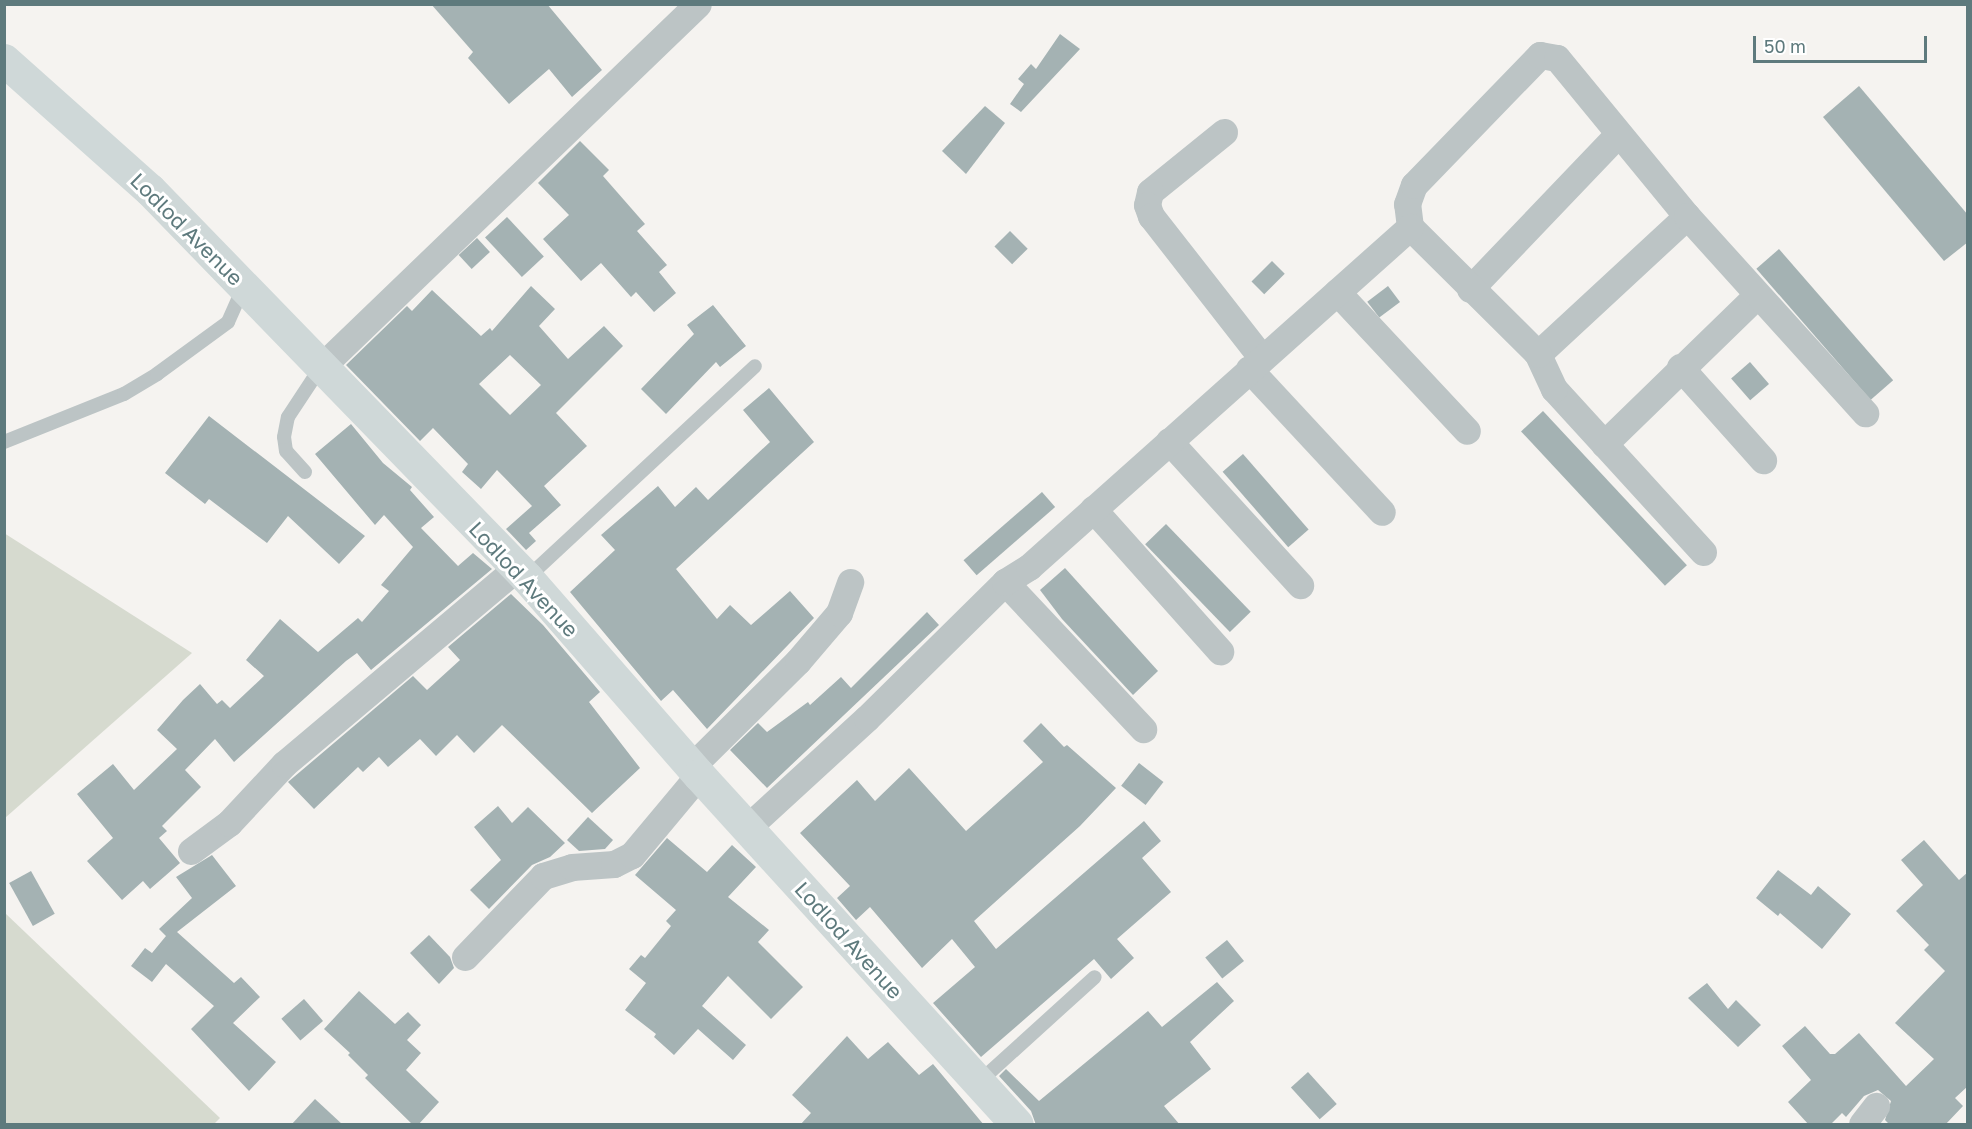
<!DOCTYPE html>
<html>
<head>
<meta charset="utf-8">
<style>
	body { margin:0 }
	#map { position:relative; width:1972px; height:1129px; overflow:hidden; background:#f5f3f0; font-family:"Golos Text",sans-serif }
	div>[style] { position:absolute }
	.green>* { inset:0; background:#d6dacf }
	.building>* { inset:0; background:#a4b2b3; transform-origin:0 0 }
	.service>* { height:14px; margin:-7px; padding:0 7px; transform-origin:7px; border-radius:7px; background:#bcc4c5 }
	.minor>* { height:27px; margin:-13.5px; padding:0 13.5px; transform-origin:13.5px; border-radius:13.5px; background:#bcc4c5 }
	.secondary>* { height:33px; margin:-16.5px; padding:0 16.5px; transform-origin:16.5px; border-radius:16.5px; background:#cfd8d8 }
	span { translate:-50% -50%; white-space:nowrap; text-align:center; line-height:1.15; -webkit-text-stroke:6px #fff; paint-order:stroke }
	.street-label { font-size:21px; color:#5e7a7d }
	.frame { position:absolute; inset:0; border:6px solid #5e7a7d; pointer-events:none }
	.scale { position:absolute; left:1753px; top:36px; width:174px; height:27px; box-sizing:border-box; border:3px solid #5e7a7d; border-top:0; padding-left:8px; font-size:18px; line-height:21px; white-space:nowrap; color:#5e7a7d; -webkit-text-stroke:4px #fff; paint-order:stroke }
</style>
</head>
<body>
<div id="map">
	<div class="green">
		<div style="clip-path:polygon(4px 533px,192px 653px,5px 818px,4px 818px)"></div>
		<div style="clip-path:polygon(5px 913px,220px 1118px,214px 1124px,5px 1124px)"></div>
	</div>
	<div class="building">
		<div style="clip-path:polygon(431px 4px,547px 4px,602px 70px,572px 97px,549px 69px,509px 104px,468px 58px,473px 52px)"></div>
		<div style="clip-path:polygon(1060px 34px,1080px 49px,1021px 112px,1010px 104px,1024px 84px,1018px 79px,1031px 64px,1036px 69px)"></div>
		<div style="clip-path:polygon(1859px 86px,1968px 215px,1968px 242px,1944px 261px,1823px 117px)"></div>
		<div style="clip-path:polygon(985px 106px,1005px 123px,966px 174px,942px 151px)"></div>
		<div style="clip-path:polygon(580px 141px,609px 170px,603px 176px,645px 224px,637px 231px,667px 265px,659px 272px,676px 293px,654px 312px,636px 292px,631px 297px,601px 263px,581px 281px,543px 239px,569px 215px,538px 183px)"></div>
		<div style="left:507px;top:217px;width:54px;height:30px;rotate:47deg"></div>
		<div style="left:1010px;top:231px;width:25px;height:22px;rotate:45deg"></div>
		<div style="left:477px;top:238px;width:19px;height:25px;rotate:47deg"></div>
		<div style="left:1779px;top:249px;width:174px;height:30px;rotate:49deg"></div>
		<div style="left:1272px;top:261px;width:18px;height:29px;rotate:45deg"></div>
		<div style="clip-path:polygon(evenodd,531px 286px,555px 309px,539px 326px,568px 359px,604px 326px,623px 346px,556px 413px,587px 446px,544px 486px,561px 505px,529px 533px,536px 541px,526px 550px,506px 529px,532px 506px,497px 470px,481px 489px,462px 472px,468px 464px,433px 428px,420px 441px,346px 365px,407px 306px,412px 311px,432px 290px,481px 336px,490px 328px,492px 331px,531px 286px,510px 355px,541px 385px,510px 415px,479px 384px,510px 355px)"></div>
		<div style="left:1388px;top:286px;width:20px;height:26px;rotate:53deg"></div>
		<div style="clip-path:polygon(713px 305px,746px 346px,720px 367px,716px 362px,666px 414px,641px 389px,694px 334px,687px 325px)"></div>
		<div style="left:1750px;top:362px;width:29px;height:25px;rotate:49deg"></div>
		<div style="clip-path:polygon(769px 388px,814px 442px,676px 569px,717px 619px,730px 605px,751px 625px,790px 591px,814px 618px,707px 729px,673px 690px,661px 701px,570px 592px,615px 550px,601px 535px,658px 486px,675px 507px,696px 487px,708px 500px,770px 442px,743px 410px)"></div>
		<div style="left:1543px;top:411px;width:211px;height:30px;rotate:47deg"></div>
		<div style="clip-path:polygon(209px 416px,365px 536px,339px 564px,288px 516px,267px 543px,209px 499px,205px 504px,165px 473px)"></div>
		<div style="clip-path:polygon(351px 424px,383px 463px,412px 487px,410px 490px,434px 517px,421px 528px,458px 566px,473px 553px,492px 569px,371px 670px,357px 653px,346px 661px,234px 762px,215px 739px,185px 770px,201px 787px,162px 826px,167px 831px,159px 838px,180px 863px,150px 889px,143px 881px,122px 900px,87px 861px,113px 838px,77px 794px,113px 764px,134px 790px,177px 749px,157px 730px,183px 700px,200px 684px,217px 704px,222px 700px,230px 708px,264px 676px,246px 660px,280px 619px,318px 652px,358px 618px,362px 622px,389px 591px,381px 585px,413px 547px,384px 515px,375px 525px,315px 454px)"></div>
		<div style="left:1243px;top:454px;width:100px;height:27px;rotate:49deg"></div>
		<div style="left:1042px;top:492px;width:20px;height:104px;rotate:49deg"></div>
		<div style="left:1166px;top:524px;width:122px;height:29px;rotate:46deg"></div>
		<div style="clip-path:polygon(1065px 568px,1158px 671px,1133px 695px,1062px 619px,1040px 590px)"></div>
		<div style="clip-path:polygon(511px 594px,543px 625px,600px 692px,589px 702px,640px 768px,592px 813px,502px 725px,474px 753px,457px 735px,436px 756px,420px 739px,388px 767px,379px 757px,363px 772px,358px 767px,314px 809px,288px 782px,413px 676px,427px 690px,460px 660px,448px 647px)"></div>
		<div style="clip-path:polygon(927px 612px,939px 625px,767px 788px,730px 750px,758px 723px,767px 732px,808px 702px,810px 705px,841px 677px,851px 688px)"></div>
		<div style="clip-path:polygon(1041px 723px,1064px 747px,1067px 745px,1116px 788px,1080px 826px,974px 921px,996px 949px,1144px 821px,1161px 841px,1142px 858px,1171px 892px,1117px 939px,1134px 958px,1111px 979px,1094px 959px,981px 1057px,933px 1003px,975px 967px,952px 939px,922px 968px,870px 907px,856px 920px,837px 898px,850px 886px,800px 833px,857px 780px,875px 801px,909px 768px,966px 831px,1043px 762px,1023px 741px)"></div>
		<div style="left:1139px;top:763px;width:31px;height:29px;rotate:38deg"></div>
		<div style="clip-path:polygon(498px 806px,512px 823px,528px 807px,565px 843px,550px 857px,532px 865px,489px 909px,470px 890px,501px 860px,474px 827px)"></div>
		<div style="clip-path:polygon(588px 817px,613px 840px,605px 849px,579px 851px,567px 840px)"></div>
		<div style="clip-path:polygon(667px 838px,707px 872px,732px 845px,756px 867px,728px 897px,769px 930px,758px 942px,803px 987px,771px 1019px,728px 976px,702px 1006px,746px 1045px,733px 1060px,698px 1029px,674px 1055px,654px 1037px,656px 1034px,625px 1010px,646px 983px,629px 969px,641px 955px,645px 958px,671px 926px,666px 921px,676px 910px,635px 875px)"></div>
		<div style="clip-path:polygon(1924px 840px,1959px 880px,1968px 872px,1968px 1086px,1955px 1098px,1963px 1106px,1945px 1125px,1890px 1125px,1885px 1120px,1891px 1101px,1878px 1090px,1864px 1096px,1846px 1117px,1842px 1113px,1830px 1125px,1809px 1125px,1788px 1102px,1811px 1080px,1782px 1046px,1805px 1026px,1830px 1054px,1835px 1054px,1859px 1033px,1906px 1086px,1934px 1059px,1895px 1023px,1945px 971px,1924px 950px,1929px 945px,1896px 911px,1923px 885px,1901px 860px)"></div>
		<div style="clip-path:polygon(212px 855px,236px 886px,177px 932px,234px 983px,241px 977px,260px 997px,233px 1023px,276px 1062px,249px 1091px,191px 1029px,214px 1006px,166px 964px,152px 982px,131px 966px,145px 948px,152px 953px,166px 936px,159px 929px,192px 898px,176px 877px)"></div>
		<div style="clip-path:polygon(1778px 870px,1811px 895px,1818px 886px,1851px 914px,1822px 949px,1780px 913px,1778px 916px,1756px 898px)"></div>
		<div style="left:31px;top:871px;width:49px;height:25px;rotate:61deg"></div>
		<div style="clip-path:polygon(429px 935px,450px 957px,454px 968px,439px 984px,410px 953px)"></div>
		<div style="left:1227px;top:940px;width:27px;height:28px;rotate:51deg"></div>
		<div style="clip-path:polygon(1217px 982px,1234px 1001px,1190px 1042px,1211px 1069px,1164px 1106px,1180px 1125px,1036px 1125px,1031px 1111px,999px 1076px,1006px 1069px,1039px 1101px,1148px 1011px,1162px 1027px)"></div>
		<div style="clip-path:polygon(1707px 983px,1728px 1009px,1736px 1000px,1761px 1025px,1738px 1047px,1688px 998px)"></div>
		<div style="clip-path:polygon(359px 991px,395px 1024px,408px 1012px,421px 1025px,407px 1040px,421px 1053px,406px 1070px,439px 1102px,418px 1125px,413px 1125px,365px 1078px,368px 1075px,348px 1055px,350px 1053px,324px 1029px)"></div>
		<div style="left:304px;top:999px;width:29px;height:30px;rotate:49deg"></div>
		<div style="clip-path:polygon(847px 1036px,868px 1059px,888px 1042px,919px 1075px,933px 1064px,984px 1125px,800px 1125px,811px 1113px,792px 1095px)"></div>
		<div style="left:1308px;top:1072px;width:43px;height:23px;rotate:48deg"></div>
		<div style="clip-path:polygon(315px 1099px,343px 1125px,291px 1125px)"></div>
	</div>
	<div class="service">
		<div style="left:4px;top:442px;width:129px;rotate:-21.8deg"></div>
		<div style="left:124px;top:394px;width:39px;rotate:-31deg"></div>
		<div style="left:157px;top:374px;width:88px;rotate:-36.2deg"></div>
		<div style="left:228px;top:322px;width:37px;rotate:-66deg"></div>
		<div style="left:305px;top:472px;width:28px;rotate:-132deg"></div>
		<div style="left:286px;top:451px;width:14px;rotate:-98deg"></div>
		<div style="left:284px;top:437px;width:20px;rotate:-79deg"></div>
		<div style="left:288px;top:417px;width:60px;rotate:-56.6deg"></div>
		<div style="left:527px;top:578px;width:311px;rotate:-42.9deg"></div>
		<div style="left:979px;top:1082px;width:156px;rotate:-42.2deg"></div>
	</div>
	<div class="minor">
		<div style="left:1224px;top:132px;width:95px;rotate:141deg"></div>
		<div style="left:1150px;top:192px;width:13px;rotate:103deg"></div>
		<div style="left:1147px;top:205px;width:12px;rotate:70deg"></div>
		<div style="left:1151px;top:216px;width:180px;rotate:52deg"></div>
		<div style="left:1470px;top:289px;width:213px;rotate:-46.3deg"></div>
		<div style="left:1337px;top:292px;width:190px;rotate:46.9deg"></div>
		<div style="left:1538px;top:354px;width:203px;rotate:-42.8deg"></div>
		<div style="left:321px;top:367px;width:523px;rotate:-43.92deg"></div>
		<div style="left:1680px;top:367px;width:125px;rotate:48.3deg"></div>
		<div style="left:1249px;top:369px;width:195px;rotate:47.1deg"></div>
		<div style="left:1169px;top:441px;width:195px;rotate:47.7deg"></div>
		<div style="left:1604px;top:444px;width:212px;rotate:-44.2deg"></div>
		<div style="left:1093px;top:509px;width:191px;rotate:48.2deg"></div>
		<div style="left:1703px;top:552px;width:221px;rotate:-132.4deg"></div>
		<div style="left:1554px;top:389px;width:38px;rotate:-115deg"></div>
		<div style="left:1538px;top:354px;width:180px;rotate:-135.2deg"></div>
		<div style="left:1410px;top:227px;width:23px;rotate:-97deg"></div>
		<div style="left:1407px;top:204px;width:20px;rotate:-70deg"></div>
		<div style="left:1414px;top:185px;width:181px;rotate:-45.9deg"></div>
		<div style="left:1540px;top:55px;width:17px;rotate:10deg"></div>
		<div style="left:1557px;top:58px;width:205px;rotate:50.6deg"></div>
		<div style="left:1687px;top:216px;width:266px;rotate:47.9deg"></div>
		<div style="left:1005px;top:582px;width:202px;rotate:46.8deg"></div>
		<div style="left:692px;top:766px;width:149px;rotate:-44.7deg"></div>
		<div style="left:798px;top:661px;width:63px;rotate:-49.5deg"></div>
		<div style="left:839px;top:613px;width:33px;rotate:-70deg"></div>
		<div style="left:748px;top:827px;width:161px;rotate:-42.5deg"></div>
		<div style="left:867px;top:718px;width:194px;rotate:-44.6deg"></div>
		<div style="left:1005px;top:582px;width:28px;rotate:-32deg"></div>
		<div style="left:1029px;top:567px;width:511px;rotate:-41.75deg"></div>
		<div style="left:191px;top:851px;width:47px;rotate:-36.4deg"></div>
		<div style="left:229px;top:823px;width:81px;rotate:-47deg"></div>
		<div style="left:284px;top:764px;width:304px;rotate:-40.1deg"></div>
		<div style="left:465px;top:957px;width:112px;rotate:-46.1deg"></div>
		<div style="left:543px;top:876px;width:30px;rotate:-17deg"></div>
		<div style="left:572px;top:867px;width:42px;rotate:-4.1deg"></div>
		<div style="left:614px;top:864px;width:20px;rotate:-27deg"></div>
		<div style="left:632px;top:855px;width:104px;rotate:-50.1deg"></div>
		<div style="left:1862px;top:1124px;width:23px;rotate:-52deg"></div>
	</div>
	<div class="secondary">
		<div style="left:4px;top:60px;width:195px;rotate:41.7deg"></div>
		<div style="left:150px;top:190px;width:541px;rotate:45.82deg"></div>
		<div style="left:527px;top:578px;width:262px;rotate:48.9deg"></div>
		<div style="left:699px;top:775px;width:472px;rotate:47.7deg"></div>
	</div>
	<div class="street-label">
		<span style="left:187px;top:229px;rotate:45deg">Lodlod Avenue</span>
		<span style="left:524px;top:579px;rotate:47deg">Lodlod Avenue</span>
		<span style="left:849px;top:940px;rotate:48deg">Lodlod Avenue</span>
	</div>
	<div class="frame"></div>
	<div class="scale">50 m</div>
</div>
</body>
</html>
